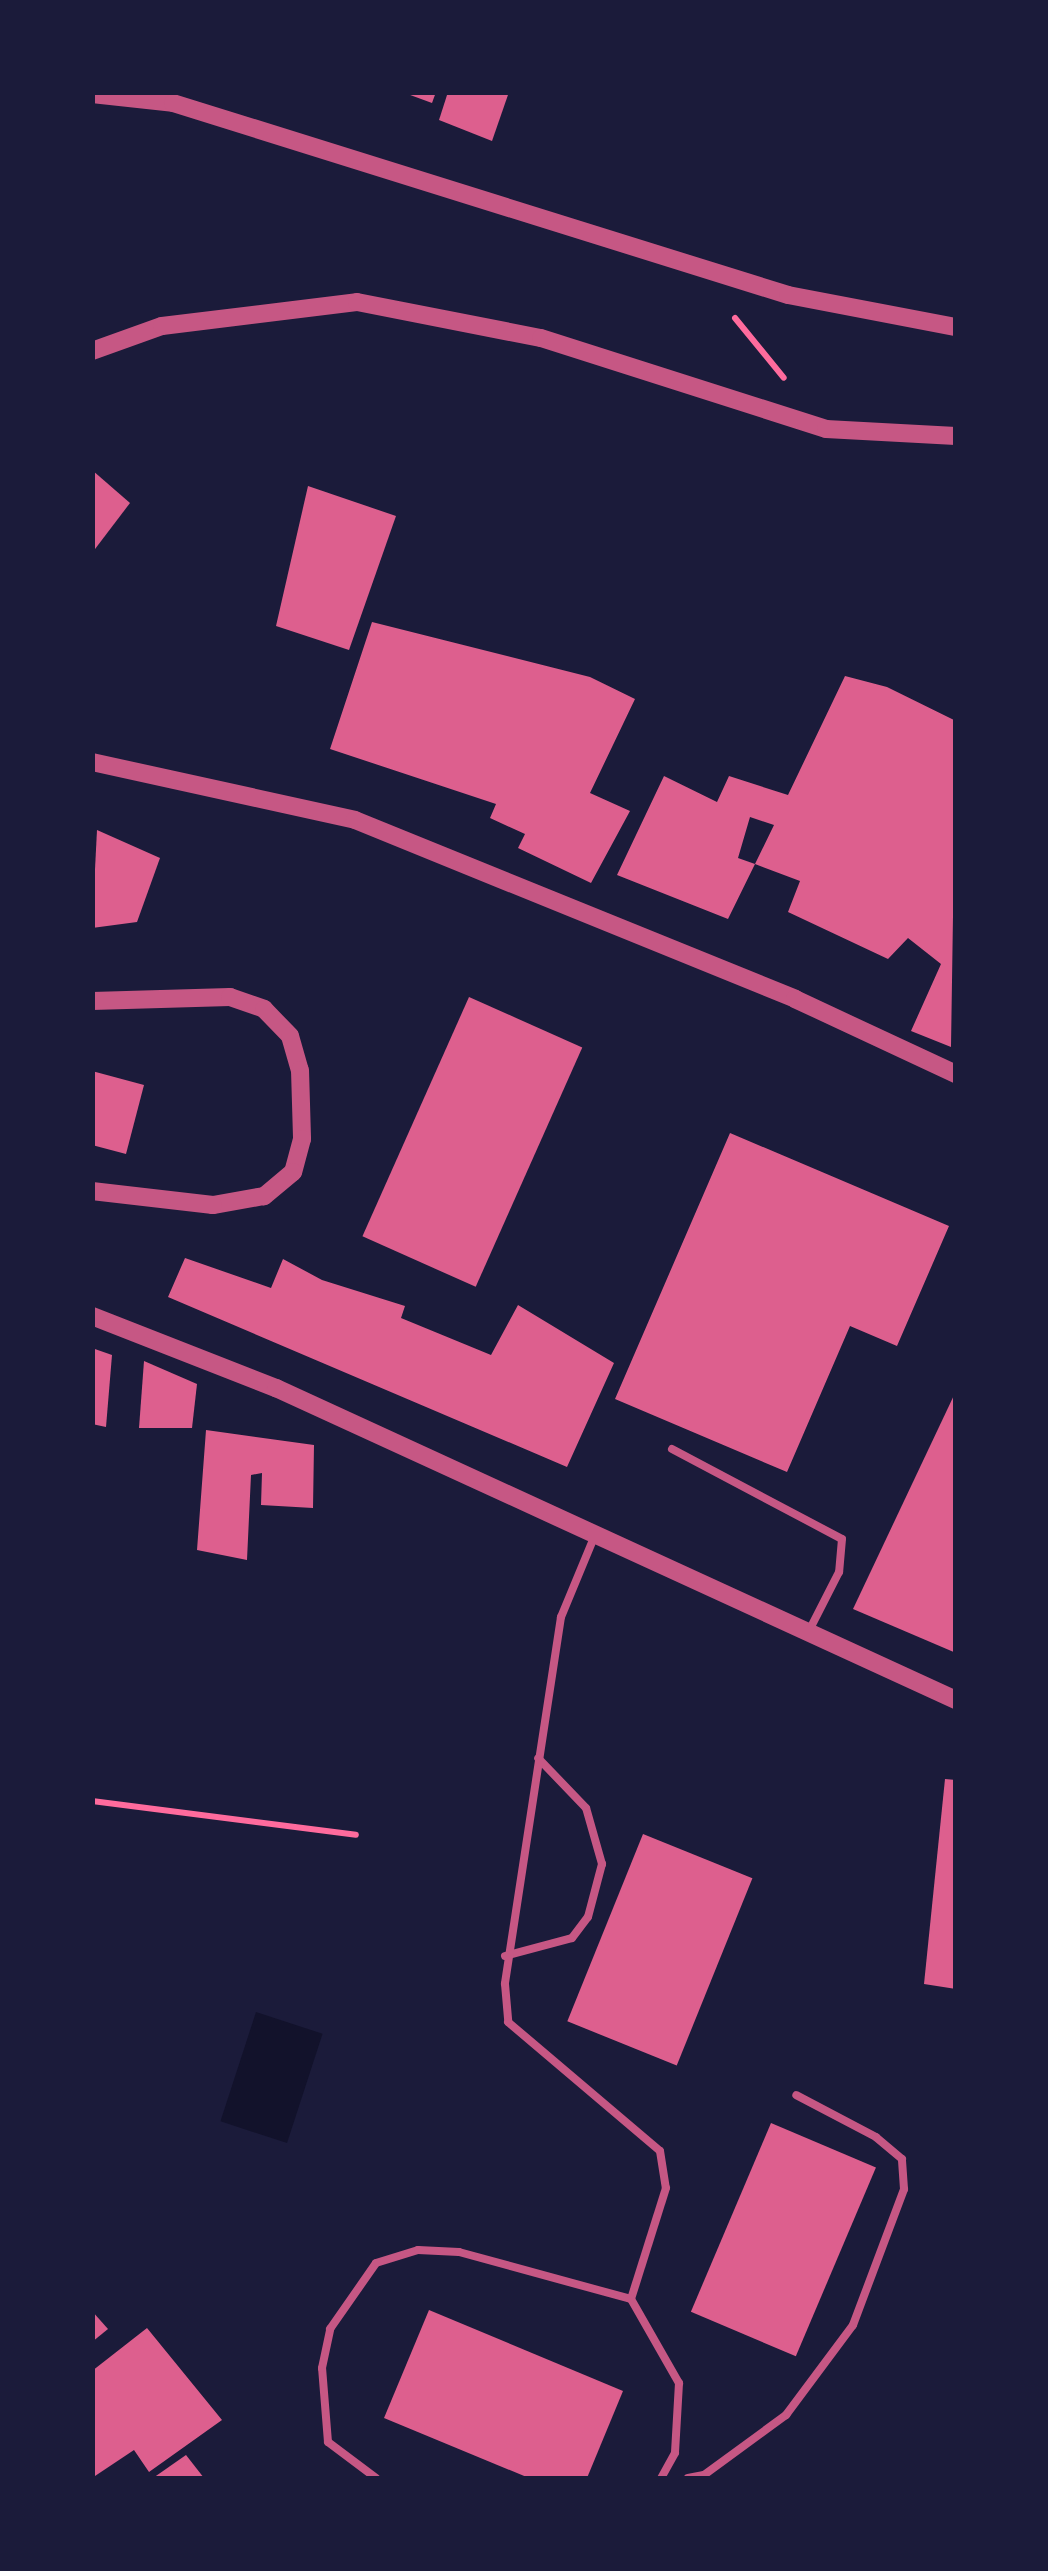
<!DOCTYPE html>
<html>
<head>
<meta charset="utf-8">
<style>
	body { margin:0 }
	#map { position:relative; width:1048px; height:2571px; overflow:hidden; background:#1b1b3a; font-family:Helvetica,sans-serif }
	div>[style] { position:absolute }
	.water>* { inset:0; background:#12122b; transform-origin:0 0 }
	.building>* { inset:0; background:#dd5f8e; transform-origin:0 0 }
	.path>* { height:6px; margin:-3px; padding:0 3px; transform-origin:3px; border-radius:3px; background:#ff6b9d }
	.service>* { height:8px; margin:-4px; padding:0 4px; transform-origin:4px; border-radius:4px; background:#c65784 }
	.tertiary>* { height:18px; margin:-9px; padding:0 9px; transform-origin:9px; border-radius:9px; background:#c65784 }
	span { translate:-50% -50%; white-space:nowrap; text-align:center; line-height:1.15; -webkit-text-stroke:10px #1b1b3a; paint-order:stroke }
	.frame { position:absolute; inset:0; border:95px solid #1b1b3a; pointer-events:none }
</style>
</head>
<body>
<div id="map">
	<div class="water">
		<div style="left:256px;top:2012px;width:70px;height:115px;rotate:18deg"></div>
	</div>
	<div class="building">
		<div style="clip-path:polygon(402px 92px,436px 92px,432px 103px)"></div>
		<div style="clip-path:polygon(448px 92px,509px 92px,492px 141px,439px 120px)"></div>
		<div style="clip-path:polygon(92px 470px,130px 503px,92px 553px)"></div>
		<div style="clip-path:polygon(308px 486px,396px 516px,349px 650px,276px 626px)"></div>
		<div style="clip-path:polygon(372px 622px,590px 677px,635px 699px,590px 793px,630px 811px,591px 883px,518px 848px,525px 834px,490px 818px,496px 804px,330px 749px)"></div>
		<div style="clip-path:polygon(evenodd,845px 676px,887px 687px,956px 721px,951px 1047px,911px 1031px,941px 964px,908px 938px,888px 959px,788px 912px,800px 881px,755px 864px,728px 919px,617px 875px,664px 776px,717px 802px,729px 776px,788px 795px,845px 676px,750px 817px,774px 825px,755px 864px,738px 858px,750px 817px)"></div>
		<div style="clip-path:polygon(97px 830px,160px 858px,137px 922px,92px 928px)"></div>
		<div style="left:469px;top:997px;width:124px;height:262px;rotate:24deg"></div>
		<div style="clip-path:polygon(92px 1071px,144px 1085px,126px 1154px,92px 1145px)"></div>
		<div style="clip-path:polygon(730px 1133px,949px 1226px,897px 1346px,850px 1326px,787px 1472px,615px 1399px)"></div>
		<div style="clip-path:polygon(185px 1258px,271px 1288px,283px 1259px,322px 1280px,405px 1306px,401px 1318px,491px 1355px,518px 1305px,614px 1363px,567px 1467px,168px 1297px)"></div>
		<div style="clip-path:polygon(92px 1348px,112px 1355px,106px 1427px,92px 1424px)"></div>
		<div style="clip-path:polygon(144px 1361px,197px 1384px,192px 1428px,139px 1428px)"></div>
		<div style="clip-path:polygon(956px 1391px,956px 1653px,853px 1609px)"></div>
		<div style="clip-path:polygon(206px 1430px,314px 1445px,313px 1508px,261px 1505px,262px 1473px,251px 1475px,247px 1560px,197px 1550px)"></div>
		<div style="clip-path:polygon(945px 1779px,956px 1780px,956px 1989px,924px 1984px)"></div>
		<div style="left:643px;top:1834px;width:118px;height:202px;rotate:22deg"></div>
		<div style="left:771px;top:2123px;width:114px;height:205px;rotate:23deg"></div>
		<div style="clip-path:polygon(429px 2310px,623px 2391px,587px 2478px,529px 2478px,384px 2418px)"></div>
		<div style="clip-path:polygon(92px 2311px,108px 2329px,92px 2342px)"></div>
		<div style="clip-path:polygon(147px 2328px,222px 2420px,149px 2472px,134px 2450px,92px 2478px,92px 2371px)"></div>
		<div style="clip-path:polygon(186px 2455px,204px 2478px,153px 2478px)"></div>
	</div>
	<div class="path">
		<div style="left:735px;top:318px;width:77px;rotate:50.8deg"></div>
		<div style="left:92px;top:1801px;width:266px;rotate:7.3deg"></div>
	</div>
	<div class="service">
		<div style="left:672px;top:1449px;width:192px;rotate:27.9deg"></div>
		<div style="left:842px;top:1539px;width:33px;rotate:95deg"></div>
		<div style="left:839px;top:1572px;width:66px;rotate:117deg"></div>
		<div style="left:595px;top:1535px;width:89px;rotate:112.5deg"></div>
		<div style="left:561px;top:1617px;width:371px;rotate:98.7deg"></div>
		<div style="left:505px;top:1984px;width:38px;rotate:85deg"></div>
		<div style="left:508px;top:2022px;width:199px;rotate:40.3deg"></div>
		<div style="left:660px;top:2151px;width:37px;rotate:81deg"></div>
		<div style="left:666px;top:2188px;width:116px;rotate:107.5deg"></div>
		<div style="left:631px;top:2299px;width:97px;rotate:60.3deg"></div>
		<div style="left:679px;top:2383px;width:70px;rotate:93.3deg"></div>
		<div style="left:675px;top:2453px;width:29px;rotate:119deg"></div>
		<div style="left:505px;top:1956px;width:69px;rotate:-15deg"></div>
		<div style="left:572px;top:1938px;width:26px;rotate:-53deg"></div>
		<div style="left:588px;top:1917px;width:55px;rotate:-75.2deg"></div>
		<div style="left:602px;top:1864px;width:58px;rotate:-105.9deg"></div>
		<div style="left:586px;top:1808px;width:69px;rotate:-133.8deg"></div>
		<div style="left:376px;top:2478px;width:60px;rotate:-143.1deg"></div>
		<div style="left:328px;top:2442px;width:74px;rotate:-94.6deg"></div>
		<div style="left:322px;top:2368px;width:40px;rotate:-78deg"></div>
		<div style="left:330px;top:2329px;width:80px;rotate:-55.1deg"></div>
		<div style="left:376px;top:2263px;width:44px;rotate:-17.2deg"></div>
		<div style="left:418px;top:2250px;width:41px;rotate:2.8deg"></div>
		<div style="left:459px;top:2252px;width:178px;rotate:15.3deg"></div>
		<div style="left:688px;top:2478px;width:16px;rotate:-11deg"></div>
		<div style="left:704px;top:2475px;width:102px;rotate:-36.2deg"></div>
		<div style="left:786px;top:2415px;width:112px;rotate:-53.3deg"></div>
		<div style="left:853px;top:2325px;width:145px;rotate:-69.4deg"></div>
		<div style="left:904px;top:2189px;width:30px;rotate:-94deg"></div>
		<div style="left:902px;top:2159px;width:34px;rotate:-140deg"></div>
		<div style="left:876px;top:2137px;width:90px;rotate:-152.3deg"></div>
	</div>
	<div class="tertiary">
		<div style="left:92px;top:94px;width:81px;rotate:6.3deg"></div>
		<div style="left:173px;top:103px;width:644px;rotate:17.34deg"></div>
		<div style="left:788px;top:295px;width:171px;rotate:10.8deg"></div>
		<div style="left:92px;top:351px;width:74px;rotate:-19.7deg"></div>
		<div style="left:162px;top:326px;width:196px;rotate:-7deg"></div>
		<div style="left:357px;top:302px;width:187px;rotate:11.1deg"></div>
		<div style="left:541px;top:338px;width:299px;rotate:17.7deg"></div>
		<div style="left:826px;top:429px;width:130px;rotate:3.1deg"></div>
		<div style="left:92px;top:762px;width:269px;rotate:12.4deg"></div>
		<div style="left:355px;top:820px;width:475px;rotate:22.1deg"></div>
		<div style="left:795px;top:999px;width:178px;rotate:25deg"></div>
		<div style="left:92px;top:1001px;width:138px;rotate:-1.7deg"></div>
		<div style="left:230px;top:997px;width:36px;rotate:19deg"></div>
		<div style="left:264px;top:1009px;width:37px;rotate:46deg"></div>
		<div style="left:290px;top:1036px;width:35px;rotate:74deg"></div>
		<div style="left:300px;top:1070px;width:69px;rotate:88.3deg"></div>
		<div style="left:302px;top:1139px;width:34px;rotate:105deg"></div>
		<div style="left:293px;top:1172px;width:38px;rotate:140deg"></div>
		<div style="left:264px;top:1196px;width:52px;rotate:170deg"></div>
		<div style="left:213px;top:1205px;width:122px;rotate:-173.4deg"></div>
		<div style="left:92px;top:1316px;width:198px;rotate:21.4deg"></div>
		<div style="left:276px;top:1388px;width:748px;rotate:24.65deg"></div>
	</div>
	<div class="frame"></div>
</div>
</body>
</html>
